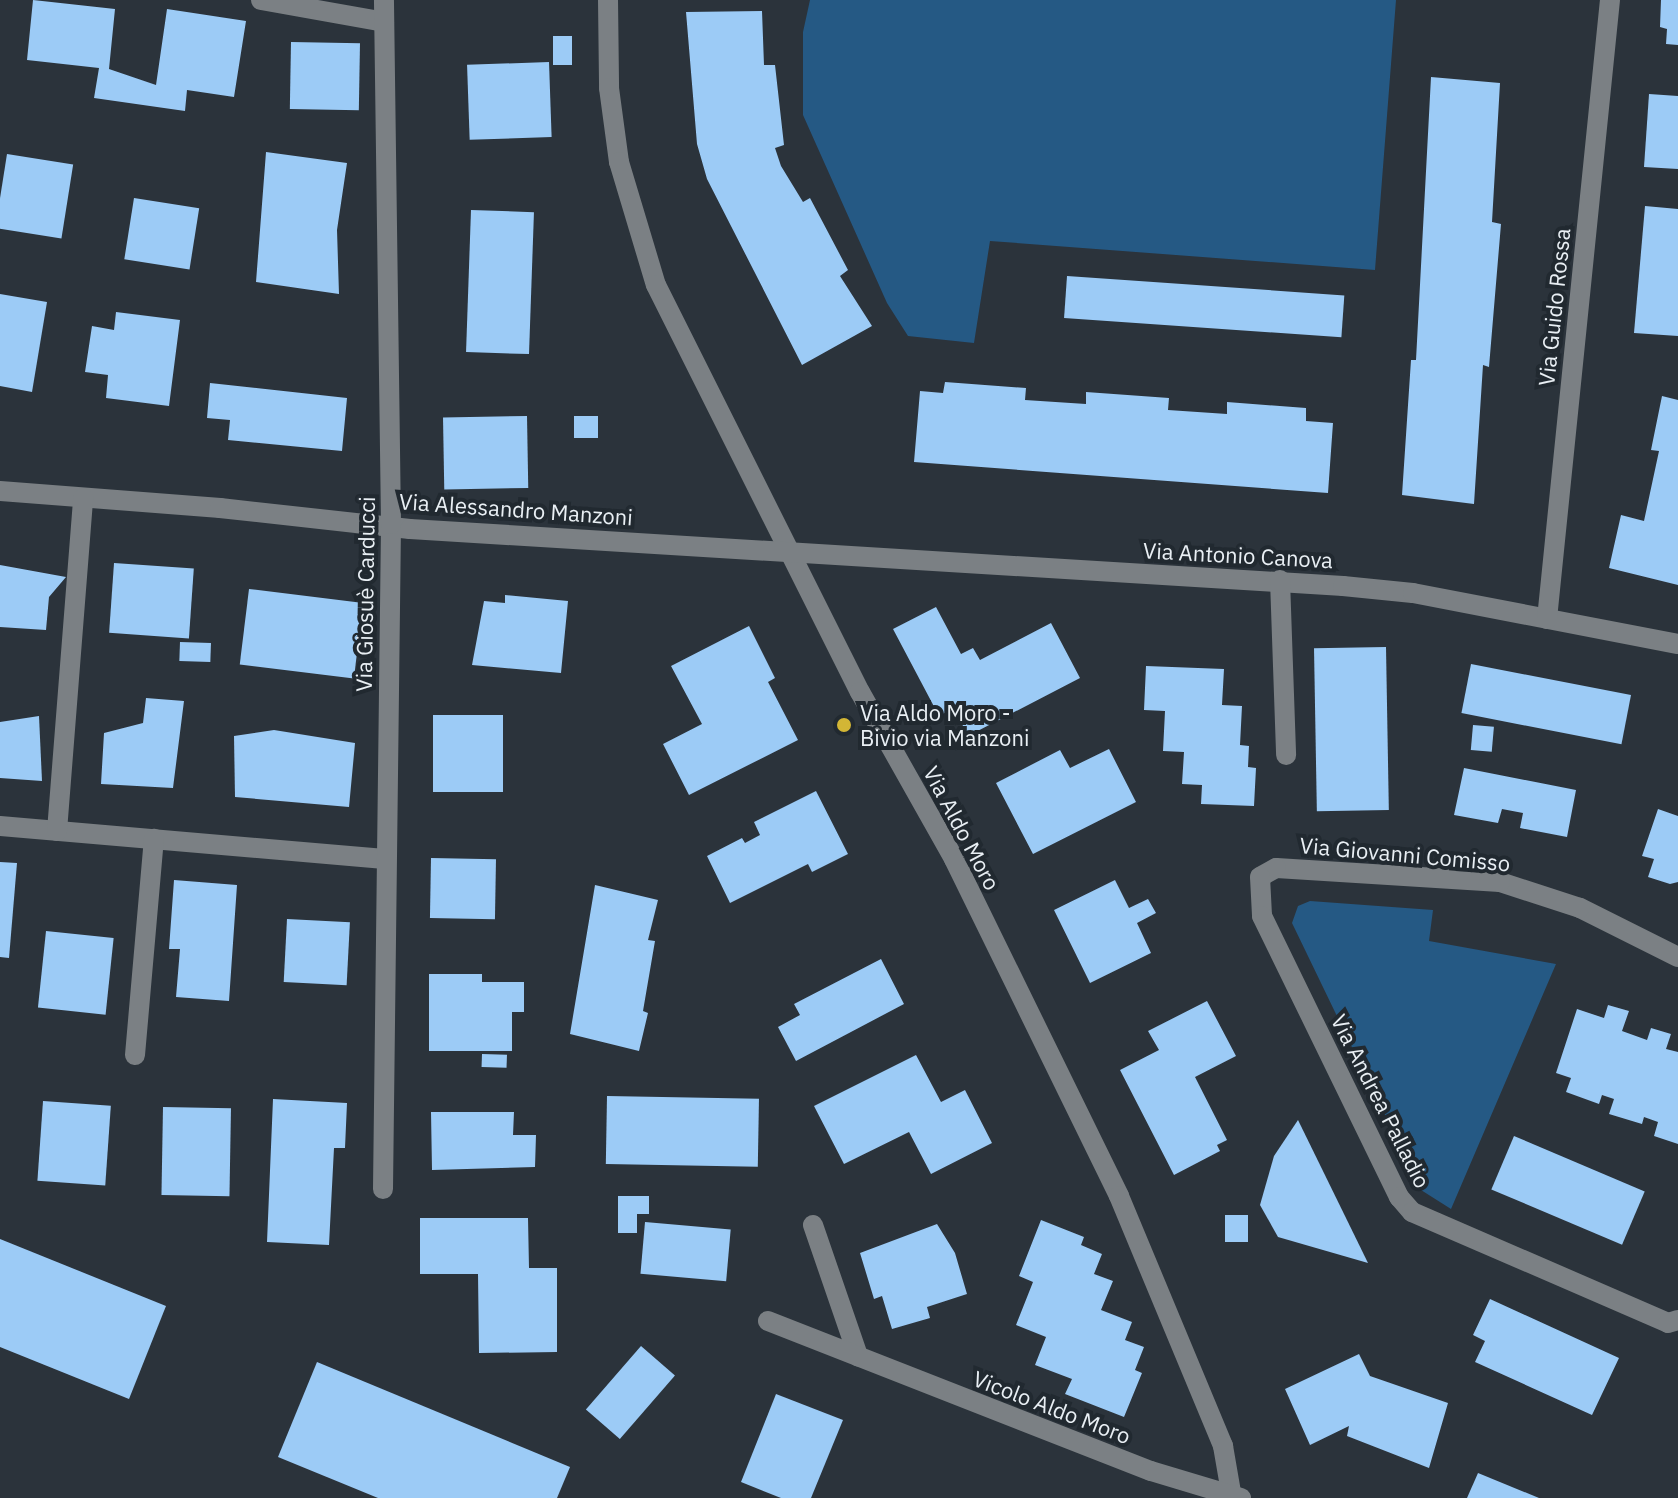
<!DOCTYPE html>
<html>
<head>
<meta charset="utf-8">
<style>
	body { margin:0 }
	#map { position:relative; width:1678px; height:1498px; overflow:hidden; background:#2b333b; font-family:"IBM Plex Sans",sans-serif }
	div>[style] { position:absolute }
	.green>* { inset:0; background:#255984 }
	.building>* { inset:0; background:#9ccbf6; transform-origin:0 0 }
	.minor>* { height:20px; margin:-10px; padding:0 10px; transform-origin:10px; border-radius:10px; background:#7b8084 }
	.dots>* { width:22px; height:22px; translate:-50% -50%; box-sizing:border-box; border:4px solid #212930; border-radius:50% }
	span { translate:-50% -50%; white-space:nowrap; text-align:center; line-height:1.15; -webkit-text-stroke:8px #212930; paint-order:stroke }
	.street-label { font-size:22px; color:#e9eff4 }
	.poi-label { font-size:22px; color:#e9eff4 }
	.left { translate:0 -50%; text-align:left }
</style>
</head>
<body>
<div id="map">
	<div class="green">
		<div style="clip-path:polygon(810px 0,1396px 0,1375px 270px,990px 241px,974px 343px,908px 336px,887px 303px,803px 115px,803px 32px)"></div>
		<div style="clip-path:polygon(1310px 901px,1433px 910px,1429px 941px,1556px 964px,1451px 1209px,1421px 1190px,1292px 923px,1298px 906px)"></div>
	</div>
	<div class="building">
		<div style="clip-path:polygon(33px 0,115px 9px,109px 69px,156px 85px,167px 9px,246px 21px,234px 97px,187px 90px,185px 111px,94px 98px,99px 68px,27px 60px)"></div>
		<div style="clip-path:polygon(1661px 0,1678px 0,1678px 45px,1666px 44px,1667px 29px,1660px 27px)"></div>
		<div style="clip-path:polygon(762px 11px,764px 65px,775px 65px,784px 145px,775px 148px,781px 166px,803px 202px,810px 198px,848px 270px,840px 276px,872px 326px,802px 365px,707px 179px,697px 144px,686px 12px)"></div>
		<div style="left:553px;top:36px;width:19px;height:29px"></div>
		<div style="left:291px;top:42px;width:69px;height:67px;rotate:1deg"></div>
		<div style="left:549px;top:62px;width:75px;height:82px;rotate:88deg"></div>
		<div style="clip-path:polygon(1431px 77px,1500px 83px,1492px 222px,1501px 224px,1489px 367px,1483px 365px,1474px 504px,1402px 495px,1411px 360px,1416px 360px)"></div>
		<div style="clip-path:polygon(1649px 94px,1678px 96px,1678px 169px,1644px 167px)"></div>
		<div style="clip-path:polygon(266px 152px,347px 163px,337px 230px,339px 294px,256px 282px)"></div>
		<div style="left:7px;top:154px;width:67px;height:75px;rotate:9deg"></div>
		<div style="left:134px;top:198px;width:66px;height:62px;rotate:9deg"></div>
		<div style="clip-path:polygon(1645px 206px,1678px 209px,1678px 336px,1634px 333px)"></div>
		<div style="left:471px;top:210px;width:63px;height:142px;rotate:2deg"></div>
		<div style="left:1067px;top:276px;width:278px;height:42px;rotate:4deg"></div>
		<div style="clip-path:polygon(0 294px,47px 302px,32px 392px,0 386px)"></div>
		<div style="clip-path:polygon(116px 312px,180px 320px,169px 406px,106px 398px,108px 375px,85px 372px,92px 326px,114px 330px)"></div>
		<div style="clip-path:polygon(945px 382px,1026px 388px,1025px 400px,1086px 404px,1086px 392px,1169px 398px,1168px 410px,1227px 414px,1227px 402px,1306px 408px,1306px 421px,1333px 423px,1328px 493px,914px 462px,920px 391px,943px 393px)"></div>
		<div style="clip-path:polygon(210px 383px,347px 398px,342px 451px,228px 440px,230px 420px,207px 418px)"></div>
		<div style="clip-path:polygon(1662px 396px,1678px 400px,1678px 585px,1609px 568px,1621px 515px,1644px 521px,1659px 451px,1651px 450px)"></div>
		<div style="left:527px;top:416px;width:72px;height:84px;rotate:89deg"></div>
		<div style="left:598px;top:416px;width:22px;height:24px;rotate:90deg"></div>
		<div style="left:114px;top:563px;width:80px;height:70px;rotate:4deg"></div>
		<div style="clip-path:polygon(0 565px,66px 577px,49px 597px,46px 630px,0 627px)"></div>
		<div style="left:249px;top:589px;width:115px;height:76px;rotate:7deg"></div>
		<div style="clip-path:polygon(505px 595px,568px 601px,561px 673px,472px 665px,484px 601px,505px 603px)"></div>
		<div style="clip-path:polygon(936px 607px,961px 654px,973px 648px,980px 660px,1051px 623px,1080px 678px,968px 736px,954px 708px,939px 716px,893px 629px)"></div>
		<div style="clip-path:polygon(749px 626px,775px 678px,768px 682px,798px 740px,689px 795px,663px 744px,702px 724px,671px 666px)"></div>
		<div style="left:180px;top:642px;width:31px;height:19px;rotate:2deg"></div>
		<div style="left:1386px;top:647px;width:163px;height:72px;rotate:89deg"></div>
		<div style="left:1471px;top:664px;width:163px;height:50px;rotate:11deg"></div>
		<div style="clip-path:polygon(1146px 666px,1224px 669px,1222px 705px,1242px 706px,1240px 745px,1249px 746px,1248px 767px,1256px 768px,1254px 806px,1201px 804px,1202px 785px,1182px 784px,1184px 752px,1163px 751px,1165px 711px,1144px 710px)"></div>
		<div style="clip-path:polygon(146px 698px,184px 701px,173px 788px,101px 784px,104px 733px,143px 723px)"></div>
		<div style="left:433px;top:715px;width:70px;height:77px"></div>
		<div style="clip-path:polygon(39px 716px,42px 781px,0 778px,0 722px)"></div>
		<div style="left:1473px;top:725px;width:21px;height:25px;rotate:5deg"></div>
		<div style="clip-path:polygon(274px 730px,355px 743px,349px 807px,235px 797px,234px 736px)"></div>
		<div style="clip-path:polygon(1109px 749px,1136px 802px,1033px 854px,996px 783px,1060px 750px,1070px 768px)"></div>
		<div style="clip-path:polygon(1464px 768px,1576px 790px,1567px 837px,1520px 828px,1523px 813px,1502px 809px,1498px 823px,1454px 815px)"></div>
		<div style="clip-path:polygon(816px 791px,848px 854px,812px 872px,808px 864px,730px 903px,707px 856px,742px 838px,745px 843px,760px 835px,754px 822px)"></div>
		<div style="clip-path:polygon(1658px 809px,1678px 816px,1678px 882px,1670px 884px,1648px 877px,1654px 859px,1642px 856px)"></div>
		<div style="left:431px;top:858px;width:65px;height:60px;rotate:1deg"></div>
		<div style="clip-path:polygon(0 862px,17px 863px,9px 958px,0 957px)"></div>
		<div style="clip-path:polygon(174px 880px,237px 885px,229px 1001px,176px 997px,180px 949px,169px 949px)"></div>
		<div style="clip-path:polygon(1115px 880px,1129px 908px,1148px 899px,1156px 913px,1137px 923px,1151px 953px,1090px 983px,1054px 910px)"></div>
		<div style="clip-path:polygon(595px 885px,658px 900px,648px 940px,655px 941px,643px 1011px,648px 1013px,639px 1051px,570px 1034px)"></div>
		<div style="left:287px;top:919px;width:63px;height:63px;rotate:3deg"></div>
		<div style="left:46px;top:931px;width:68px;height:77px;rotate:6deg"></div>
		<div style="clip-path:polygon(881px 959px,904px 1004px,796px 1061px,778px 1027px,800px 1015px,794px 1004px)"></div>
		<div style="clip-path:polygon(429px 974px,482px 974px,482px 982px,524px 982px,524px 1012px,512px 1012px,512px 1051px,429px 1051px)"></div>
		<div style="clip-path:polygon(1207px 1001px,1236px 1056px,1195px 1077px,1227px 1140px,1217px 1145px,1220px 1151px,1174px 1175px,1120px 1070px,1159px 1050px,1148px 1031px)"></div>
		<div style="clip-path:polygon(1608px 1005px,1629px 1011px,1622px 1031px,1647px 1040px,1651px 1028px,1671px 1034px,1666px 1049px,1678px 1052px,1678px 1144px,1654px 1136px,1658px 1122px,1644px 1117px,1642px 1124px,1609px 1114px,1614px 1099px,1602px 1095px,1599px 1104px,1566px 1092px,1571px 1078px,1556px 1073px,1577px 1009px,1604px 1018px)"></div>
		<div style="left:482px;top:1054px;width:25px;height:13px;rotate:2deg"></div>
		<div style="clip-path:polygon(916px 1055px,941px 1102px,965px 1090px,992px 1143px,931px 1174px,909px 1132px,844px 1164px,814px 1106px)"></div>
		<div style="left:607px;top:1096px;width:152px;height:68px;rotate:1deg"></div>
		<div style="clip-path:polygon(273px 1099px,347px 1103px,345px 1148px,334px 1148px,329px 1245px,267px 1242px)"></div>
		<div style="left:43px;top:1101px;width:68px;height:80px;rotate:4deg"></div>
		<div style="left:163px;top:1107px;width:68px;height:88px;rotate:1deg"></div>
		<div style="clip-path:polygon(431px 1112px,514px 1112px,513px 1135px,536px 1135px,535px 1167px,432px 1170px)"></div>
		<div style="clip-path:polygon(1298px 1120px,1368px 1263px,1278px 1237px,1260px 1205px,1274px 1156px)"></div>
		<div style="left:1514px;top:1136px;width:142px;height:58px;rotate:23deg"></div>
		<div style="clip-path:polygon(618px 1196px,649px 1196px,649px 1214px,637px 1214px,637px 1233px,618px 1233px)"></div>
		<div style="left:1225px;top:1215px;width:23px;height:27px"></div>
		<div style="clip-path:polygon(420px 1218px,528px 1218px,529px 1268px,557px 1268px,557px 1352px,479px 1353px,478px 1274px,420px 1274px)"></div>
		<div style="clip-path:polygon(1041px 1220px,1084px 1237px,1081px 1245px,1102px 1254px,1094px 1274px,1113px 1281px,1101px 1310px,1132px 1322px,1125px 1340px,1144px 1347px,1135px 1370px,1142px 1373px,1124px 1417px,1065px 1394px,1072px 1379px,1035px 1365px,1046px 1337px,1016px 1325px,1033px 1282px,1019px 1276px)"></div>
		<div style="left:645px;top:1222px;width:86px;height:52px;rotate:5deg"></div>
		<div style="clip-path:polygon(937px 1224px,955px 1253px,967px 1294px,927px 1307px,930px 1318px,892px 1329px,882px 1296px,874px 1299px,860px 1253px)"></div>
		<div style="clip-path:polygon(0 1239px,166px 1306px,129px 1399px,0 1347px)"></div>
		<div style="clip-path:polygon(1490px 1299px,1619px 1358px,1592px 1415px,1475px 1362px,1485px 1341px,1473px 1335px)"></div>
		<div style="left:641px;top:1346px;width:45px;height:84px;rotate:41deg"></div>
		<div style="clip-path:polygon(1359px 1354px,1370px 1376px,1448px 1403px,1429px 1468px,1347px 1436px,1349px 1426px,1310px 1445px,1285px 1389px)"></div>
		<div style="clip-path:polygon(317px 1362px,570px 1467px,557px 1498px,378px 1498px,278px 1457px)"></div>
		<div style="clip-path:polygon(776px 1394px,843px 1420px,811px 1498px,781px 1498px,741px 1482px)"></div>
		<div style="clip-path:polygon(1478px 1473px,1539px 1498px,1467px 1498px)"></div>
	</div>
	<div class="minor">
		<div style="left:261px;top:0;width:125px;rotate:10.1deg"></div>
		<div style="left:608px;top:0;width:88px;rotate:89.3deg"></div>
		<div style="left:609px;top:88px;width:75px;rotate:82.3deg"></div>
		<div style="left:619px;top:162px;width:128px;rotate:73.3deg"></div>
		<div style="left:656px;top:285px;width:455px;rotate:63.4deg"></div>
		<div style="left:860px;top:692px;width:192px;rotate:60.6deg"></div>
		<div style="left:954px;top:859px;width:375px;rotate:63.9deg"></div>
		<div style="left:1119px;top:1196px;width:271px;rotate:67.4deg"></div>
		<div style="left:1223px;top:1446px;width:53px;rotate:80.2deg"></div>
		<div style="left:0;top:491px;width:221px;rotate:4.4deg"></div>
		<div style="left:220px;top:508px;width:191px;rotate:6.3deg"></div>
		<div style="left:410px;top:529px;width:935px;rotate:3.5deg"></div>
		<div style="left:1343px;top:586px;width:70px;rotate:5.7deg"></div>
		<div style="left:1413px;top:593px;width:270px;rotate:10.9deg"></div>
		<div style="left:1280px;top:580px;width:175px;rotate:88deg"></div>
		<div style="left:1547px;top:619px;width:622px;rotate:-84.19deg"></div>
		<div style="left:0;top:826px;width:386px;rotate:4.9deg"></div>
		<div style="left:57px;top:831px;width:334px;rotate:-85.5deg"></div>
		<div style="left:1678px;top:957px;width:110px;rotate:-153.4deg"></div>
		<div style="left:1580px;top:908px;width:84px;rotate:-162deg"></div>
		<div style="left:1500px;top:882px;width:224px;rotate:-176.4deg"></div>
		<div style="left:1276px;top:868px;width:18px;rotate:151deg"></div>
		<div style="left:1260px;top:877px;width:39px;rotate:87deg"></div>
		<div style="left:1262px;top:916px;width:313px;rotate:64deg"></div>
		<div style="left:1399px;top:1197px;width:20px;rotate:49deg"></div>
		<div style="left:1412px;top:1212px;width:279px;rotate:23.4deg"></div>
		<div style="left:1668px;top:1323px;width:10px;rotate:-17deg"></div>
		<div style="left:135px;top:1055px;width:217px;rotate:-85deg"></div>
		<div style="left:383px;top:1189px;width:665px;rotate:-89.31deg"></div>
		<div style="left:391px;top:524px;width:524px;rotate:-90.77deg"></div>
		<div style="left:813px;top:1225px;width:139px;rotate:71deg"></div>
		<div style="left:768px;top:1321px;width:411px;rotate:21.4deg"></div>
		<div style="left:1151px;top:1471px;width:94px;rotate:16.7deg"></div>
	</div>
	<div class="dots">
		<div style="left:844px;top:725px;background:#d3b635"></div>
	</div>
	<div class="street-label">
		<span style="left:1554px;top:307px;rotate:-84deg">Via Guido Rossa</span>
		<span style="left:516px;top:509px;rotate:4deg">Via Alessandro Manzoni</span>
		<span style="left:1238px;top:555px;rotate:3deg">Via Antonio Canova</span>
		<span style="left:365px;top:594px;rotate:-89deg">Via Giosuè Carducci</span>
		<span style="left:962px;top:828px;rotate:62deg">Via Aldo Moro</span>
		<span style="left:1405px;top:854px;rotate:5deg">Via Giovanni Comisso</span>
		<span style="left:1381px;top:1101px;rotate:63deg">Via Andrea Palladio</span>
		<span style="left:1052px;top:1407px;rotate:21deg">Vicolo Aldo Moro</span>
	</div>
	<div class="poi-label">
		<span class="left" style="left:860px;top:725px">Via Aldo Moro -<br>Bivio via Manzoni</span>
	</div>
</div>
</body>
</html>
